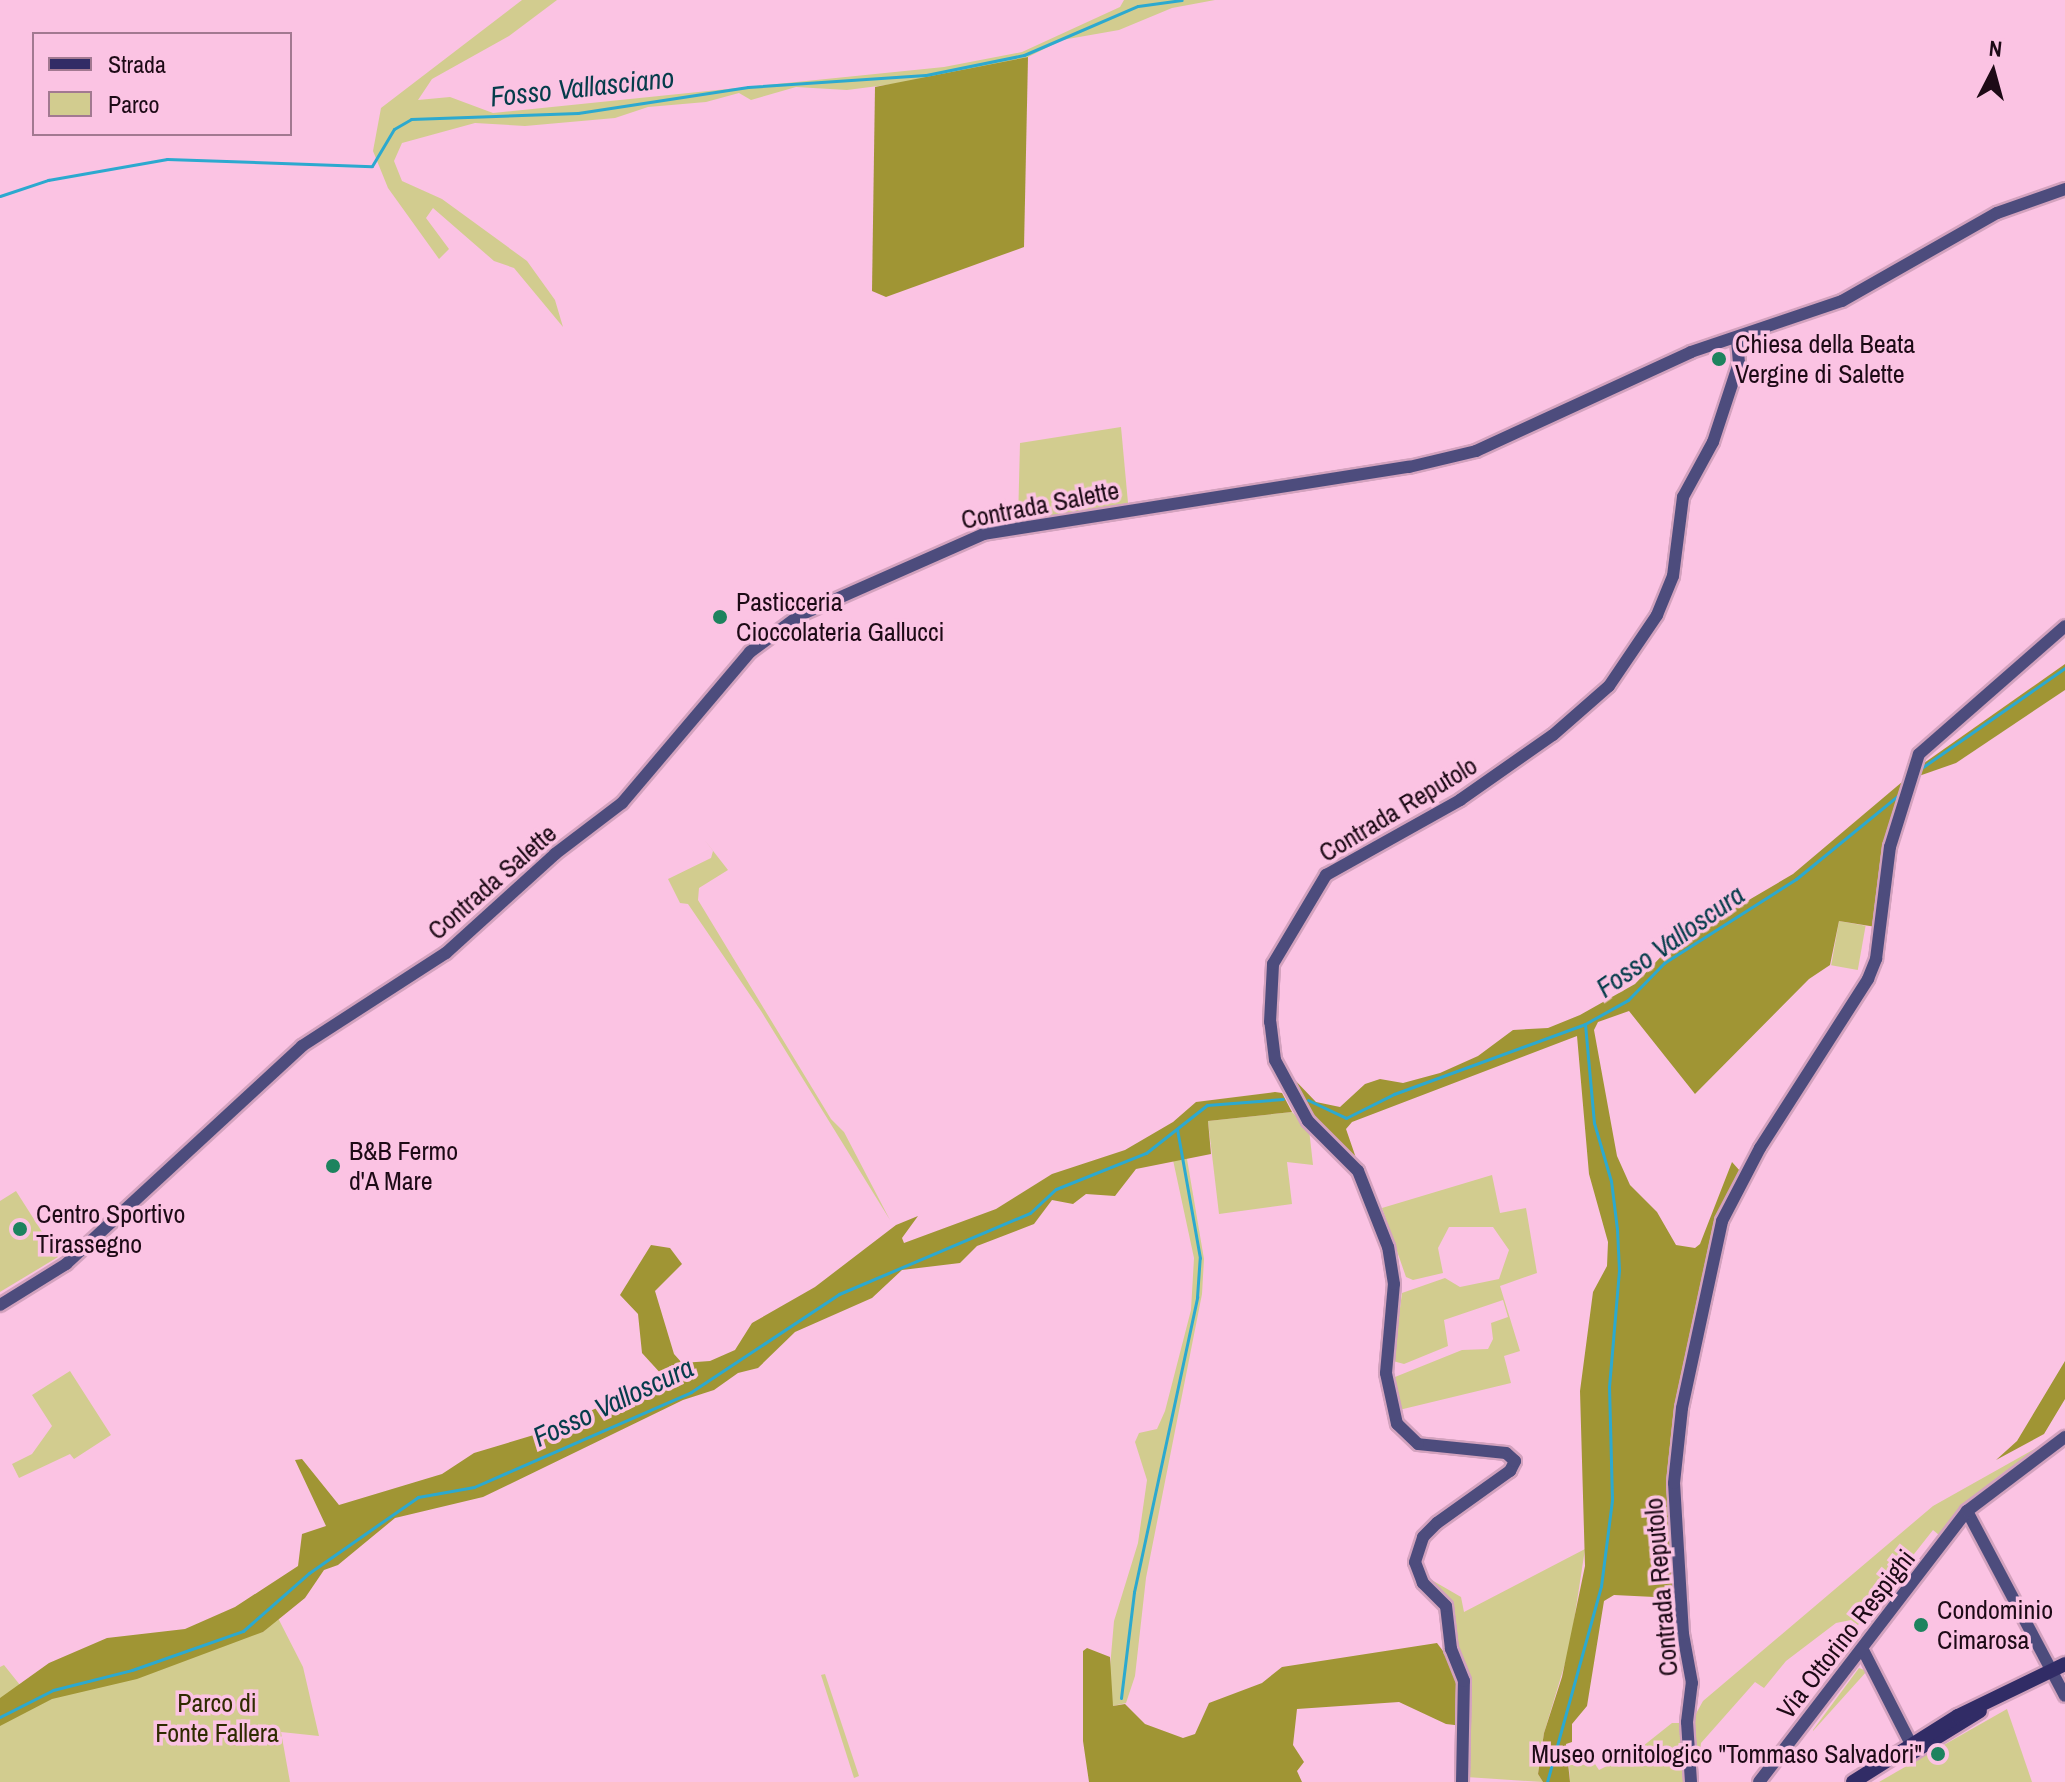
<!DOCTYPE html>
<html>
<head>
<meta charset="utf-8">
<style>
	body { margin:0 }
	#map { position:relative; width:2065px; height:1782px; overflow:hidden; background:#fbc3e3; font-family:"Archivo Narrow",sans-serif }
	div>[style] { position:absolute }
	.green>* { inset:0; background:#d2cc8f; transform-origin:0 0 }
	.forest>* { inset:0; background:#a09534 }
	.stream>* { height:3px; margin:-1.5px; padding:0 1.5px; transform-origin:1.5px; border-radius:1.5px; background:#2ca9cf }
	.roads { filter:drop-shadow(2px 0 #d3a2be) drop-shadow(-2px 0 #d3a2be) drop-shadow(0 2px #d3a2be) drop-shadow(0 -2px #d3a2be) }
	.secondary>* { height:12px; margin:-6px; padding:0 6px; transform-origin:6px; border-radius:6px; background:#4d4c7d }
	.primary>* { height:14px; margin:-7px; padding:0 7px; transform-origin:7px; border-radius:7px; background:#312c66 }
	.dots>* { width:22px; height:22px; translate:-50% -50%; box-sizing:border-box; border:4px solid #fbc3e3; border-radius:50% }
	span { translate:-50% -50%; white-space:nowrap; text-align:center; line-height:1.15; -webkit-text-stroke:7px #fbc3e3; paint-order:stroke }
	.poi-label { font-size:26px; color:#1d0a16 }
	.left { translate:0 -50%; text-align:left }
	.right { translate:-100% -50%; text-align:right }
	.street-label { font-size:26px; color:#1d0a16 }
	.park-label { font-size:26px; color:#2f2b01 }
	.water-label { font-size:28px; color:#053c4b; font-style:italic }
	.legend { position:absolute; left:32px; top:32px; width:260px; height:104px; box-sizing:border-box; background:#fbc3e3; border:2px solid #a27991; margin:0; padding:10px 14px; list-style:none; font-size:24px; color:#1d0a16 }
	.legend li { display:flex; align-items:center; gap:16px; height:40px }
	.legend b { width:40px; border:2px solid #a27991 }
	.north { position:absolute; left:1953px; top:32px; width:80px; height:80px; -webkit-text-stroke:6px #fbc3e3; paint-order:stroke; rotate:6deg; font-size:22px; font-weight:700; line-height:32px; text-align:center; color:#1d0a16 }
	.north::after { content:''; display:block; margin:auto; width:28px; height:36px; background:#1d0a16; clip-path:polygon(50% 0,100% 100%,50% 72%,0 100%) }
</style>
</head>
<body>
<div id="map">
	<div class="green">
		<div style="clip-path:polygon(522px 0,557px 0,509px 36px,432px 79px,418px 100px,450px 97px,493px 113px,944px 67px,1022px 52px,1120px 7px,1124px 0,1215px 0,1172px 8px,1119px 30px,1062px 40px,1028px 57px,925px 80px,847px 90px,796px 87px,751px 100px,739px 93px,706px 102px,648px 107px,615px 118px,525px 126px,475px 123px,402px 143px,394px 161px,402px 181px,442px 199px,527px 261px,555px 300px,563px 327px,514px 268px,494px 261px,433px 208px,426px 218px,449px 249px,439px 259px,388px 188px,373px 151px,381px 108px)"></div>
		<div style="clip-path:polygon(1121px 427px,1128px 503px,1018px 522px,1020px 443px)"></div>
		<div style="clip-path:polygon(703px 838px,728px 870px,699px 888px,698px 900px,831px 1119px,844px 1132px,890px 1220px,761px 1011px,688px 904px,680px 903px,668px 879px,711px 858px,713px 851px)"></div>
		<div style="left:1839px;top:921px;width:27px;height:45px;rotate:10deg"></div>
		<div style="clip-path:polygon(1292px 1112px,1309px 1129px,1313px 1165px,1287px 1162px,1292px 1204px,1219px 1214px,1208px 1121px)"></div>
		<div style="clip-path:polygon(1187px 1159px,1204px 1259px,1202px 1294px,1146px 1578px,1135px 1676px,1126px 1703px,1113px 1706px,1108px 1690px,1114px 1621px,1138px 1543px,1147px 1480px,1135px 1442px,1139px 1433px,1157px 1429px,1165px 1411px,1191px 1310px,1194px 1258px,1173px 1160px)"></div>
		<div style="clip-path:polygon(1492px 1175px,1500px 1213px,1526px 1208px,1537px 1273px,1500px 1286px,1520px 1351px,1504px 1356px,1511px 1383px,1399px 1410px,1395px 1377px,1462px 1350px,1488px 1349px,1493px 1339px,1491px 1323px,1508px 1317px,1503px 1300px,1444px 1320px,1448px 1346px,1404px 1364px,1393px 1361px,1402px 1293px,1445px 1278px,1460px 1287px,1499px 1279px,1509px 1250px,1493px 1227px,1449px 1227px,1438px 1248px,1443px 1273px,1413px 1280px,1406px 1277px,1382px 1208px)"></div>
		<div style="clip-path:polygon(16px 1191px,58px 1257px,0 1292px,0 1201px)"></div>
		<div style="clip-path:polygon(70px 1371px,111px 1435px,74px 1459px,70px 1454px,19px 1478px,12px 1464px,32px 1454px,52px 1426px,32px 1395px)"></div>
		<div style="clip-path:polygon(2040px 1446px,1995px 1479px,1939px 1535px,1933px 1530px,1858px 1625px,1851px 1620px,1836px 1623px,1786px 1661px,1764px 1688px,1755px 1682px,1701px 1743px,1696px 1782px,1693px 1719px,1703px 1701px,1933px 1506px)"></div>
		<div style="clip-path:polygon(1585px 1549px,1570px 1647px,1544px 1733px,1538px 1774px,1543px 1782px,1466px 1777px,1470px 1685px,1457px 1654px,1453px 1610px,1423px 1575px,1461px 1597px,1464px 1612px)"></div>
		<div style="clip-path:polygon(278px 1618px,303px 1667px,319px 1736px,281px 1732px,290px 1782px,0 1782px,0 1667px,4px 1665px,20px 1685px,35px 1677px,263px 1632px)"></div>
		<div style="clip-path:polygon(1859px 1668px,1867px 1671px,1813px 1731px,1813px 1730px)"></div>
		<div style="clip-path:polygon(825px 1674px,859px 1776px,854px 1778px,821px 1675px)"></div>
		<div style="clip-path:polygon(2007px 1709px,2032px 1782px,1879px 1782px,1898px 1771px)"></div>
		<div style="clip-path:polygon(1672px 1723px,1682px 1723px,1687px 1782px,1570px 1782px,1569px 1765px,1595px 1764px,1599px 1770px,1638px 1750px)"></div>
	</div>
	<div class="forest">
		<div style="clip-path:polygon(1028px 57px,1024px 247px,886px 297px,872px 291px,875px 87px)"></div>
		<div style="clip-path:polygon(2065px 664px,2065px 690px,1956px 763px,1916px 777px,1917px 768px)"></div>
		<div style="clip-path:polygon(1902px 782px,1882px 864px,1876px 927px,1839px 921px,1830px 965px,1809px 979px,1695px 1094px,1629px 1011px,1598px 1022px,1594px 1030px,1617px 1156px,1630px 1185px,1657px 1212px,1676px 1245px,1695px 1248px,1700px 1244px,1732px 1162px,1740px 1171px,1720px 1213px,1682px 1387px,1675px 1598px,1614px 1595px,1604px 1601px,1587px 1706px,1572px 1724px,1572px 1742px,1566px 1744px,1570px 1782px,1543px 1782px,1538px 1774px,1544px 1733px,1562px 1677px,1585px 1566px,1580px 1391px,1593px 1292px,1607px 1266px,1608px 1242px,1589px 1174px,1577px 1036px,1352px 1122px,1346px 1129px,1356px 1158px,1311px 1117px,1290px 1075px,1316px 1102px,1340px 1107px,1365px 1084px,1380px 1079px,1403px 1083px,1440px 1073px,1478px 1056px,1513px 1030px,1548px 1028px,1580px 1015px,1635px 984px,1672px 945px,1793px 874px)"></div>
		<div style="clip-path:polygon(1275px 1092px,1282px 1093px,1292px 1112px,1208px 1121px,1211px 1154px,1136px 1169px,1115px 1196px,1086px 1194px,1073px 1204px,1052px 1200px,1034px 1224px,977px 1246px,960px 1263px,902px 1270px,872px 1298px,795px 1332px,758px 1368px,738px 1373px,714px 1390px,683px 1400px,483px 1497px,395px 1518px,338px 1565px,324px 1570px,305px 1598px,263px 1632px,137px 1679px,52px 1699px,0 1726px,0 1698px,49px 1663px,107px 1638px,185px 1629px,235px 1607px,298px 1566px,302px 1534px,326px 1526px,295px 1460px,302px 1459px,339px 1505px,442px 1474px,474px 1453px,537px 1434px,659px 1381px,663px 1376px,642px 1353px,638px 1314px,620px 1295px,651px 1245px,670px 1248px,682px 1264px,655px 1291px,674px 1354px,682px 1363px,710px 1361px,735px 1350px,752px 1323px,815px 1287px,896px 1225px,918px 1216px,902px 1238px,904px 1243px,996px 1209px,1052px 1174px,1125px 1150px,1173px 1122px,1196px 1102px)"></div>
		<div style="clip-path:polygon(2065px 1361px,2065px 1399px,2044px 1434px,1996px 1460px,2017px 1441px)"></div>
		<div style="clip-path:polygon(1437px 1643px,1458px 1671px,1463px 1726px,1446px 1724px,1399px 1702px,1297px 1709px,1293px 1745px,1304px 1762px,1297px 1771px,1302px 1782px,1089px 1782px,1083px 1741px,1083px 1651px,1087px 1648px,1110px 1657px,1113px 1706px,1125px 1704px,1145px 1724px,1183px 1738px,1195px 1734px,1209px 1703px,1262px 1683px,1282px 1667px)"></div>
	</div>
	<div class="stream">
		<div style="left:0;top:196px;width:51px;rotate:-18.4deg"></div>
		<div style="left:48px;top:180px;width:121px;rotate:-10deg"></div>
		<div style="left:167px;top:159px;width:205px;rotate:2deg"></div>
		<div style="left:372px;top:166px;width:43px;rotate:-59.3deg"></div>
		<div style="left:394px;top:129px;width:20px;rotate:-30deg"></div>
		<div style="left:411px;top:119px;width:167px;rotate:-2.1deg"></div>
		<div style="left:578px;top:113px;width:172px;rotate:-8.7deg"></div>
		<div style="left:748px;top:87px;width:178px;rotate:-3.9deg"></div>
		<div style="left:926px;top:75px;width:100px;rotate:-11.5deg"></div>
		<div style="left:1024px;top:55px;width:124px;rotate:-23.3deg"></div>
		<div style="left:1138px;top:6px;width:44px;rotate:-7.8deg"></div>
		<div style="left:1920px;top:769px;width:177px;rotate:-34.9deg"></div>
		<div style="left:1308px;top:1100px;width:42px;rotate:25.3deg"></div>
		<div style="left:1346px;top:1118px;width:54px;rotate:-26.6deg"></div>
		<div style="left:1394px;top:1094px;width:203px;rotate:-20.1deg"></div>
		<div style="left:1585px;top:1024px;width:49px;rotate:-29.2deg"></div>
		<div style="left:1628px;top:1000px;width:52px;rotate:-45.8deg"></div>
		<div style="left:1664px;top:963px;width:156px;rotate:-32.5deg"></div>
		<div style="left:1796px;top:879px;width:134px;rotate:-39.3deg"></div>
		<div style="left:1121px;top:1698px;width:107px;rotate:-83deg"></div>
		<div style="left:1134px;top:1592px;width:302px;rotate:-77.9deg"></div>
		<div style="left:1197px;top:1297px;width:39px;rotate:-86deg"></div>
		<div style="left:1200px;top:1258px;width:131px;rotate:-100.1deg"></div>
		<div style="left:0;top:1717px;width:59px;rotate:-27deg"></div>
		<div style="left:53px;top:1690px;width:81px;rotate:-14.2deg"></div>
		<div style="left:132px;top:1670px;width:118px;rotate:-19.4deg"></div>
		<div style="left:243px;top:1631px;width:88px;rotate:-41.3deg"></div>
		<div style="left:309px;top:1573px;width:133px;rotate:-34.9deg"></div>
		<div style="left:418px;top:1497px;width:57px;rotate:-10.1deg"></div>
		<div style="left:474px;top:1487px;width:237px;rotate:-23.6deg"></div>
		<div style="left:691px;top:1392px;width:178px;rotate:-33.5deg"></div>
		<div style="left:839px;top:1294px;width:207px;rotate:-23deg"></div>
		<div style="left:1030px;top:1213px;width:35px;rotate:-43deg"></div>
		<div style="left:1056px;top:1189px;width:97px;rotate:-21.8deg"></div>
		<div style="left:1146px;top:1153px;width:78px;rotate:-38.2deg"></div>
		<div style="left:1207px;top:1105px;width:76px;rotate:-4.5deg"></div>
		<div style="left:1547px;top:1782px;width:203px;rotate:-74.6deg"></div>
		<div style="left:1601px;top:1586px;width:87px;rotate:-82.7deg"></div>
		<div style="left:1612px;top:1500px;width:113px;rotate:-91.5deg"></div>
		<div style="left:1609px;top:1387px;width:117px;rotate:-85.1deg"></div>
		<div style="left:1619px;top:1270px;width:41px;rotate:-92.8deg"></div>
		<div style="left:1617px;top:1229px;width:48px;rotate:-97.1deg"></div>
		<div style="left:1611px;top:1181px;width:60px;rotate:-106.3deg"></div>
		<div style="left:1594px;top:1123px;width:99px;rotate:-95.2deg"></div>
	</div>
	<div class="roads">
		<div class="secondary">
			<div style="left:0;top:1305px;width:78px;rotate:-31.8deg"></div>
			<div style="left:66px;top:1264px;width:321px;rotate:-42.7deg"></div>
			<div style="left:302px;top:1046px;width:171px;rotate:-32.9deg"></div>
			<div style="left:446px;top:953px;width:147px;rotate:-42.2deg"></div>
			<div style="left:555px;top:854px;width:84px;rotate:-37.3deg"></div>
			<div style="left:622px;top:803px;width:198px;rotate:-49.7deg"></div>
			<div style="left:750px;top:652px;width:62px;rotate:-36.5deg"></div>
			<div style="left:800px;top:615px;width:201px;rotate:-23.8deg"></div>
			<div style="left:984px;top:534px;width:430px;rotate:-9deg"></div>
			<div style="left:1409px;top:467px;width:69px;rotate:-13.4deg"></div>
			<div style="left:1476px;top:451px;width:237px;rotate:-24.7deg"></div>
			<div style="left:1691px;top:352px;width:159px;rotate:-18.7deg"></div>
			<div style="left:1842px;top:301px;width:178px;rotate:-29.6deg"></div>
			<div style="left:1997px;top:213px;width:72px;rotate:-19.4deg"></div>
			<div style="left:1967px;top:1511px;width:209px;rotate:62.1deg"></div>
			<div style="left:1863px;top:1650px;width:112px;rotate:63deg"></div>
			<div style="left:1462px;top:1782px;width:101px;rotate:-88.9deg"></div>
			<div style="left:1464px;top:1681px;width:35px;rotate:-112deg"></div>
			<div style="left:1451px;top:1649px;width:43px;rotate:-96.6deg"></div>
			<div style="left:1446px;top:1606px;width:33px;rotate:-135deg"></div>
			<div style="left:1423px;top:1583px;width:22px;rotate:-111deg"></div>
			<div style="left:1415px;top:1562px;width:26px;rotate:-72deg"></div>
			<div style="left:1423px;top:1537px;width:20px;rotate:-45deg"></div>
			<div style="left:1437px;top:1523px;width:90px;rotate:-35.5deg"></div>
			<div style="left:1510px;top:1471px;width:11px;rotate:-63deg"></div>
			<div style="left:1515px;top:1461px;width:12px;rotate:-138deg"></div>
			<div style="left:1506px;top:1453px;width:88px;rotate:-174.2deg"></div>
			<div style="left:1418px;top:1444px;width:29px;rotate:-136deg"></div>
			<div style="left:1397px;top:1424px;width:52px;rotate:-102.2deg"></div>
			<div style="left:1386px;top:1373px;width:89px;rotate:-84.9deg"></div>
			<div style="left:1394px;top:1284px;width:37px;rotate:-99deg"></div>
			<div style="left:1388px;top:1247px;width:82px;rotate:-111.5deg"></div>
			<div style="left:1358px;top:1171px;width:71px;rotate:-135deg"></div>
			<div style="left:1308px;top:1121px;width:69px;rotate:-118.4deg"></div>
			<div style="left:1275px;top:1060px;width:38px;rotate:-97deg"></div>
			<div style="left:1270px;top:1022px;width:58px;rotate:-87deg"></div>
			<div style="left:1273px;top:964px;width:104px;rotate:-59.2deg"></div>
			<div style="left:1326px;top:875px;width:154px;rotate:-29.2deg"></div>
			<div style="left:1460px;top:800px;width:113px;rotate:-35deg"></div>
			<div style="left:1553px;top:735px;width:74px;rotate:-41.2deg"></div>
			<div style="left:1609px;top:686px;width:86px;rotate:-55.9deg"></div>
			<div style="left:1657px;top:615px;width:42px;rotate:-67.7deg"></div>
			<div style="left:1673px;top:576px;width:80px;rotate:-82.8deg"></div>
			<div style="left:1683px;top:497px;width:63px;rotate:-61.4deg"></div>
			<div style="left:1713px;top:442px;width:83px;rotate:-71.8deg"></div>
			<div style="left:1739px;top:363px;width:25px;rotate:-95deg"></div>
			<div style="left:1691px;top:1782px;width:60px;rotate:-93.8deg"></div>
			<div style="left:1687px;top:1722px;width:39px;rotate:-83deg"></div>
			<div style="left:1692px;top:1683px;width:50px;rotate:-100.4deg"></div>
			<div style="left:1683px;top:1634px;width:151px;rotate:-93.4deg"></div>
			<div style="left:1674px;top:1483px;width:75px;rotate:-83.9deg"></div>
			<div style="left:1682px;top:1408px;width:191px;rotate:-77.9deg"></div>
			<div style="left:1722px;top:1221px;width:82px;rotate:-62.5deg"></div>
			<div style="left:1760px;top:1148px;width:201px;rotate:-57.4deg"></div>
			<div style="left:1868px;top:979px;width:22px;rotate:-68deg"></div>
			<div style="left:1876px;top:959px;width:113px;rotate:-82.9deg"></div>
			<div style="left:1890px;top:847px;width:97px;rotate:-72.7deg"></div>
			<div style="left:1919px;top:754px;width:194px;rotate:-41.2deg"></div>
			<div style="left:1759px;top:1782px;width:342px;rotate:-52.5deg"></div>
			<div style="left:1967px;top:1511px;width:123px;rotate:-37.1deg"></div>
		</div>
		<div class="primary">
			<div style="left:1910px;top:1754px;width:82px;rotate:-31.6deg"></div>
			<div style="left:1853px;top:1782px;width:124px;rotate:-32.2deg"></div>
			<div style="left:1958px;top:1716px;width:119px;rotate:-25.9deg"></div>
		</div>
	</div>
	<div class="dots">
		<div style="left:1719px;top:359px;background:#1d835e"></div>
		<div style="left:720px;top:617px;background:#1d835e"></div>
		<div style="left:333px;top:1166px;background:#1d835e"></div>
		<div style="left:20px;top:1229px;background:#1d835e"></div>
		<div style="left:1921px;top:1625px;background:#1d835e"></div>
		<div style="left:1938px;top:1754px;background:#1d835e"></div>
	</div>
	<div class="poi-label">
		<span class="left" style="left:1735px;top:359px">Chiesa della Beata<br>Vergine di Salette</span>
		<span class="left" style="left:736px;top:617px">Pasticceria<br>Cioccolateria Gallucci</span>
		<span class="left" style="left:349px;top:1166px">B&amp;B Fermo<br>d'A Mare</span>
		<span class="left" style="left:36px;top:1229px">Centro Sportivo<br>Tirassegno</span>
		<span class="left" style="left:1937px;top:1625px">Condominio<br>Cimarosa</span>
		<span class="right" style="left:1922px;top:1754px">Museo ornitologico "Tommaso Salvadori"</span>
	</div>
	<div class="street-label">
		<span style="left:1040px;top:505px;rotate:-11deg">Contrada Salette</span>
		<span style="left:1398px;top:809px;rotate:-31deg">Contrada Reputolo</span>
		<span style="left:492px;top:882px;rotate:-41deg">Contrada Salette</span>
		<span style="left:1661px;top:1587px;rotate:-95deg">Contrada Reputolo</span>
		<span style="left:1846px;top:1634px;rotate:-52deg">Via Ottorino Respighi</span>
	</div>
	<div class="park-label">
		<span style="left:217px;top:1718px">Parco di<br>Fonte Fallera</span>
	</div>
	<div class="water-label">
		<span style="left:582px;top:87px;rotate:-6deg">Fosso Vallasciano</span>
		<span style="left:1670px;top:941px;rotate:-35deg">Fosso Valloscura</span>
		<span style="left:613px;top:1402px;rotate:-25deg">Fosso Valloscura</span>
	</div>
	<ul class="legend">
	<li><b style="height:10px;background:#312c66"></b>Strada</li>
	<li><b style="height:22px;background:#d2cc8f"></b>Parco</li>
	</ul>
	<div class="north">N</div>
</div>
</body>
</html>
